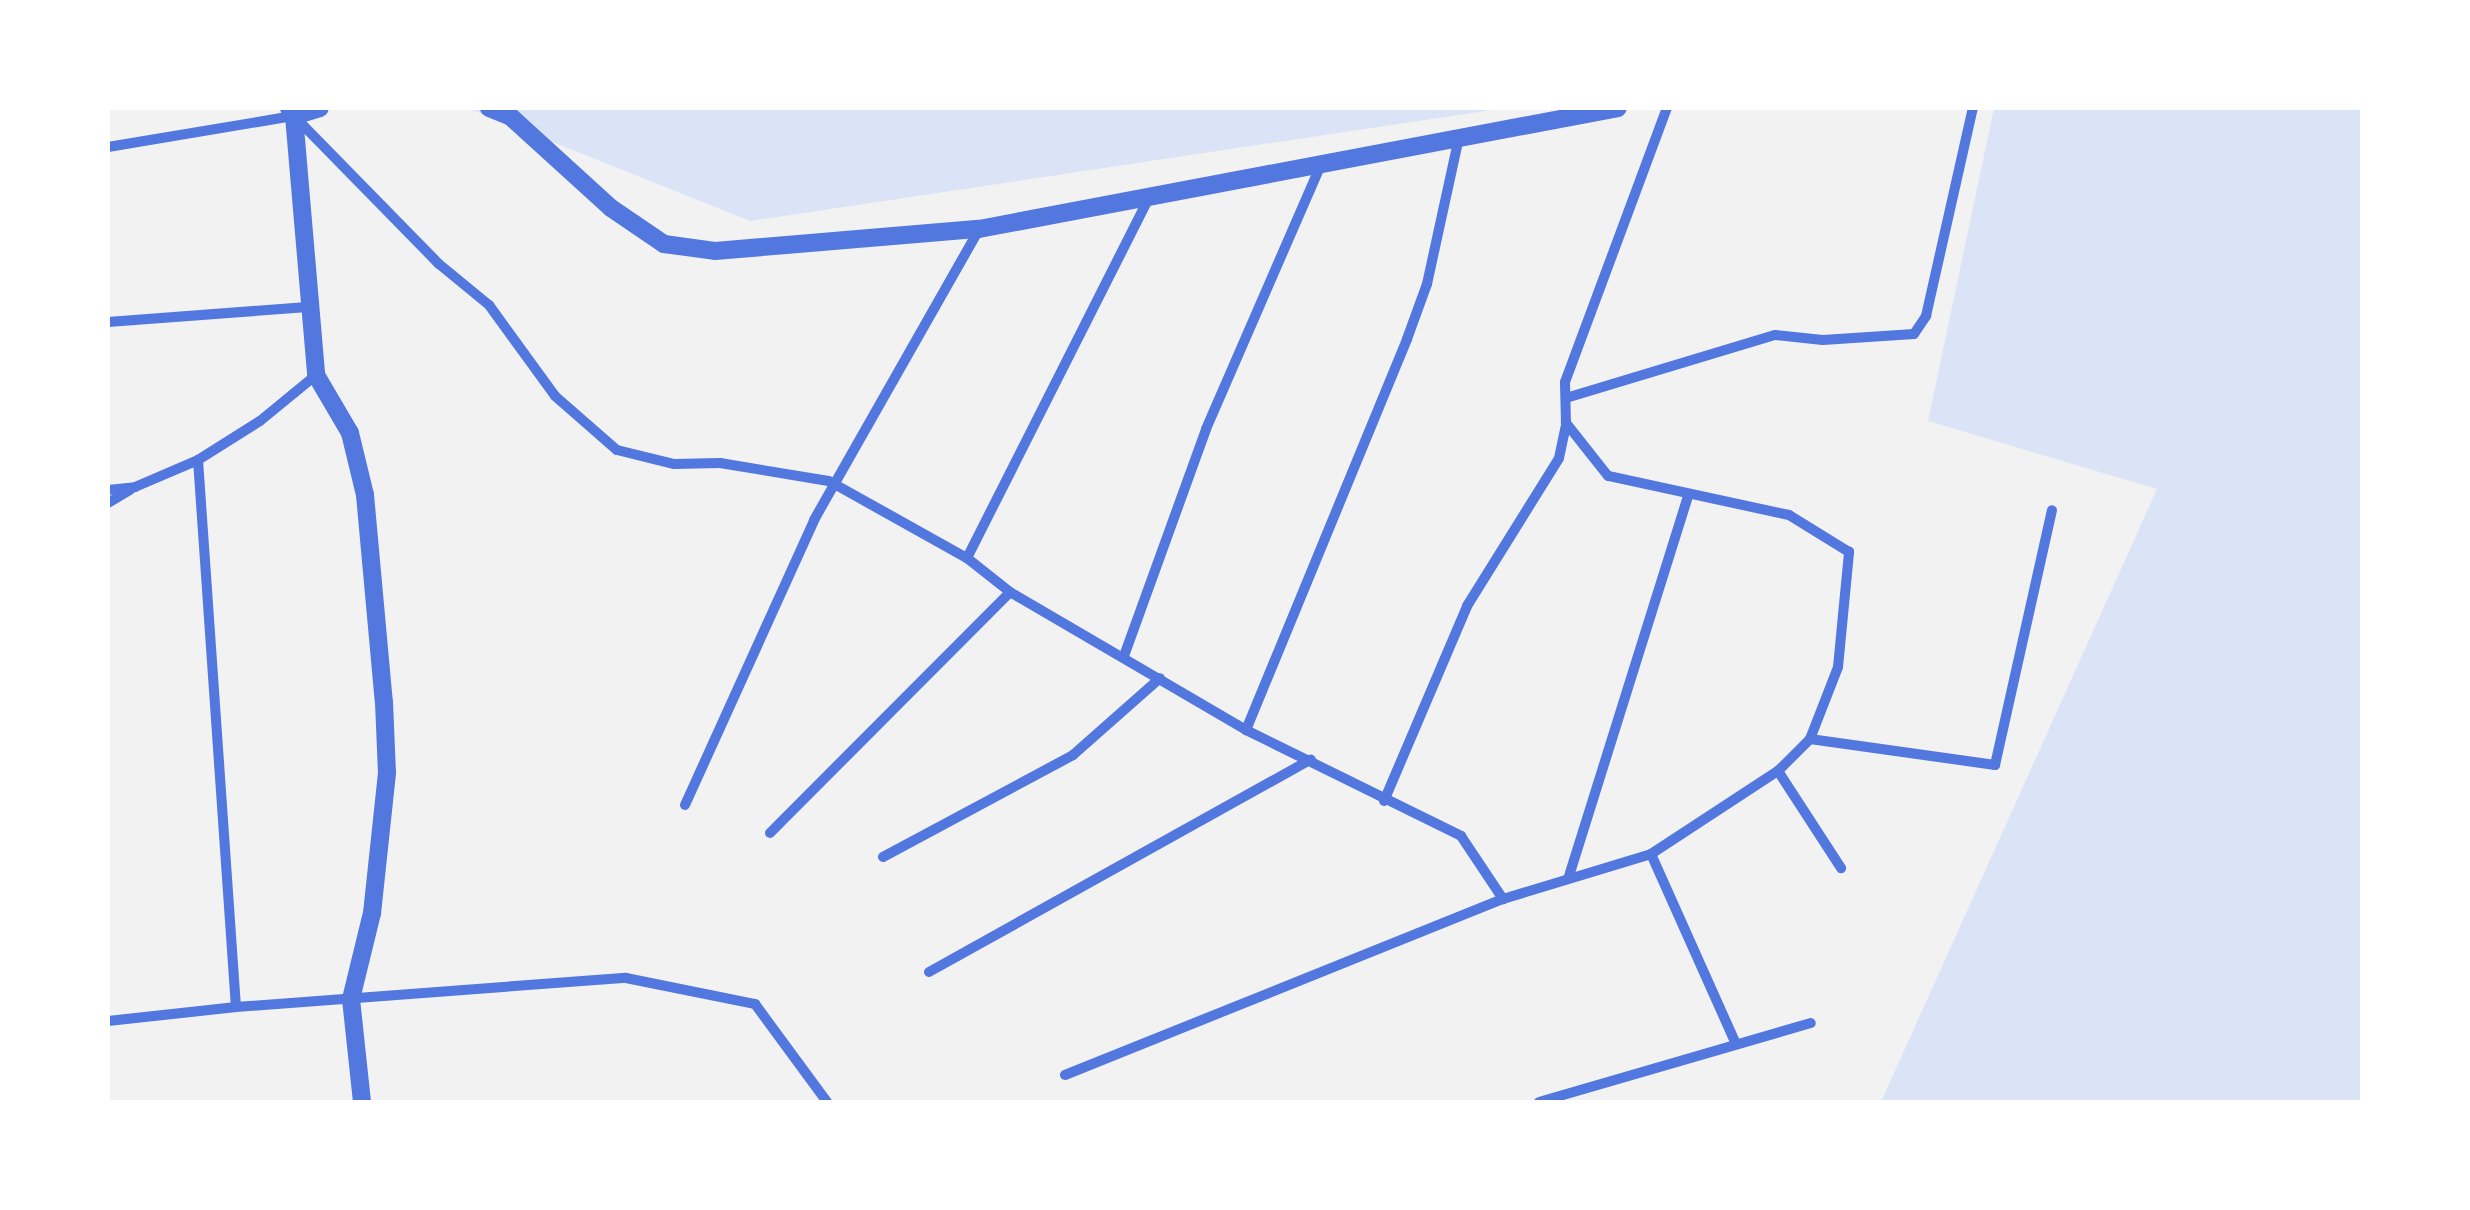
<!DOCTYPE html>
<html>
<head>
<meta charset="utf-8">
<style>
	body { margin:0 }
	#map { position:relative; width:2470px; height:1210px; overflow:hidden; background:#f2f2f2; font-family:Poppins,sans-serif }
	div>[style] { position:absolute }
	.green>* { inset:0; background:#dbe4f7 }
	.minor>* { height:10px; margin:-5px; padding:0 5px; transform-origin:5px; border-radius:5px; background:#5277de }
	.tertiary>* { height:18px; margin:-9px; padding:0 9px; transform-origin:9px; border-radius:9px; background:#5277de }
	span { translate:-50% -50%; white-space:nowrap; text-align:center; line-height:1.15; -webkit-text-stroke:10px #fff; paint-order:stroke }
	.frame { position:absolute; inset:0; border:110px solid #fff; pointer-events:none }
</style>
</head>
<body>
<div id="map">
	<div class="green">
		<div style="clip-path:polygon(467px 108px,1505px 108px,750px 221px)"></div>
		<div style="clip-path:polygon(1994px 108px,2362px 108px,2362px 1102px,1881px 1102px,2157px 489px,1928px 421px)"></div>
	</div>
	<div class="minor">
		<div style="left:108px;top:147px;width:189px;rotate:-9.5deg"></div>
		<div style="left:294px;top:116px;width:207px;rotate:45.6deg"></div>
		<div style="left:439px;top:264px;width:65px;rotate:39.4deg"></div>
		<div style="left:489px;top:305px;width:112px;rotate:54deg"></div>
		<div style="left:555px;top:396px;width:82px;rotate:41.1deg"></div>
		<div style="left:617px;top:450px;width:59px;rotate:13.8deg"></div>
		<div style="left:674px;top:464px;width:46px;rotate:-1.2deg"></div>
		<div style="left:720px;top:463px;width:110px;rotate:9.4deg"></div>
		<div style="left:829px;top:481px;width:158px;rotate:29.2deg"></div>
		<div style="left:967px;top:558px;width:55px;rotate:38.3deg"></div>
		<div style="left:1010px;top:592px;width:273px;rotate:30.3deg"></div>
		<div style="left:1246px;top:730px;width:240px;rotate:26.2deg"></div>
		<div style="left:1461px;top:836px;width:76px;rotate:56.3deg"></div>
		<div style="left:108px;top:322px;width:200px;rotate:-4.3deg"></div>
		<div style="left:1566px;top:398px;width:218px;rotate:-16.8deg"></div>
		<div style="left:1775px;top:335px;width:48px;rotate:5.9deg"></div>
		<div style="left:1823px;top:340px;width:91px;rotate:-3.8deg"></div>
		<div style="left:1914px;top:334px;width:22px;rotate:-56deg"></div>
		<div style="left:1926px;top:316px;width:213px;rotate:-77.3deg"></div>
		<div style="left:198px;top:460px;width:548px;rotate:86.03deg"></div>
		<div style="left:108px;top:490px;width:27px;rotate:-6deg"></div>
		<div style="left:135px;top:487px;width:69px;rotate:-23.2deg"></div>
		<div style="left:198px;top:460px;width:73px;rotate:-32.2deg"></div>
		<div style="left:260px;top:421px;width:72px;rotate:-39.4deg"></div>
		<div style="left:108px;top:503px;width:26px;rotate:-31deg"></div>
		<div style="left:967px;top:558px;width:403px;rotate:-63.2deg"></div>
		<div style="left:1124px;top:656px;width:241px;rotate:-70.1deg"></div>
		<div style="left:1206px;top:429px;width:288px;rotate:-66.5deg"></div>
		<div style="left:1246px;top:730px;width:423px;rotate:-67.6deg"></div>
		<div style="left:1407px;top:339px;width:59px;rotate:-70deg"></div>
		<div style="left:1427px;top:284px;width:150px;rotate:-77.7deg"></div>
		<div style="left:1810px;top:739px;width:187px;rotate:8deg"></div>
		<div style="left:1995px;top:765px;width:261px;rotate:-77.4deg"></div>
		<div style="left:1778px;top:771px;width:116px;rotate:57deg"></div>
		<div style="left:1384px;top:801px;width:212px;rotate:-66.9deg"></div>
		<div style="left:1467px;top:606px;width:174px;rotate:-58.1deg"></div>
		<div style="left:1559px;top:458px;width:35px;rotate:-78deg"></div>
		<div style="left:1566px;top:424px;width:42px;rotate:-91.4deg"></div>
		<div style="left:1565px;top:382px;width:292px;rotate:-69.6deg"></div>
		<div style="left:685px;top:805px;width:313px;rotate:-65.6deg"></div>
		<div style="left:814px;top:520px;width:335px;rotate:-60.4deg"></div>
		<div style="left:770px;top:833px;width:340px;rotate:-45.1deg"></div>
		<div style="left:1651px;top:854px;width:208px;rotate:65.9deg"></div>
		<div style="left:883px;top:857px;width:216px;rotate:-28.2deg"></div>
		<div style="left:1073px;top:755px;width:116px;rotate:-41.5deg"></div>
		<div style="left:1569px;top:876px;width:400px;rotate:-72.6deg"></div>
		<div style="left:929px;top:972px;width:437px;rotate:-29.1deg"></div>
		<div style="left:108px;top:1021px;width:129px;rotate:-6.2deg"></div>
		<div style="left:236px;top:1007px;width:391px;rotate:-4.3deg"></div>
		<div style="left:626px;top:978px;width:132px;rotate:11.4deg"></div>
		<div style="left:755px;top:1004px;width:122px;rotate:53.7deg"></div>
		<div style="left:1065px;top:1075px;width:472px;rotate:-21.9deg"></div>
		<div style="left:1503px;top:899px;width:155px;rotate:-16.9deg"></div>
		<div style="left:1651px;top:854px;width:152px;rotate:-33.2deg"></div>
		<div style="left:1778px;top:771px;width:45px;rotate:-45deg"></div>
		<div style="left:1810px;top:739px;width:77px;rotate:-68.7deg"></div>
		<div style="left:1838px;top:667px;width:116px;rotate:-84.5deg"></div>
		<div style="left:1849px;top:552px;width:70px;rotate:-148.3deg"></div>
		<div style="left:1789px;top:515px;width:185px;rotate:-167.8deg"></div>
		<div style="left:1608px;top:476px;width:68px;rotate:-128.4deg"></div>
		<div style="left:1539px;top:1102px;width:283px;rotate:-16.2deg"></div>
	</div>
	<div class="tertiary">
		<div style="left:289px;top:108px;width:9px;rotate:58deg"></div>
		<div style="left:294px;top:116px;width:260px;rotate:85.1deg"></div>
		<div style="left:316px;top:375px;width:67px;rotate:59.6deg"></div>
		<div style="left:350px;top:433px;width:64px;rotate:76.4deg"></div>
		<div style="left:365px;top:495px;width:208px;rotate:84.8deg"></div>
		<div style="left:384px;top:702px;width:71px;rotate:87.6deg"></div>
		<div style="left:387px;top:773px;width:141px;rotate:96.1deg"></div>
		<div style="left:372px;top:913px;width:89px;rotate:103.7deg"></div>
		<div style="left:351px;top:999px;width:104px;rotate:83.9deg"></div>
		<div style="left:489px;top:108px;width:24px;rotate:22deg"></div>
		<div style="left:511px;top:117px;width:135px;rotate:42.3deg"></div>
		<div style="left:611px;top:208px;width:64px;rotate:34.2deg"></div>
		<div style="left:664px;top:244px;width:51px;rotate:7.8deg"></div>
		<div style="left:715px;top:251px;width:265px;rotate:-4.8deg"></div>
		<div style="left:979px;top:229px;width:650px;rotate:-10.72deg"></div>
		<div style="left:294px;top:116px;width:27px;rotate:-17deg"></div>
	</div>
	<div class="frame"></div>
</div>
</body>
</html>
